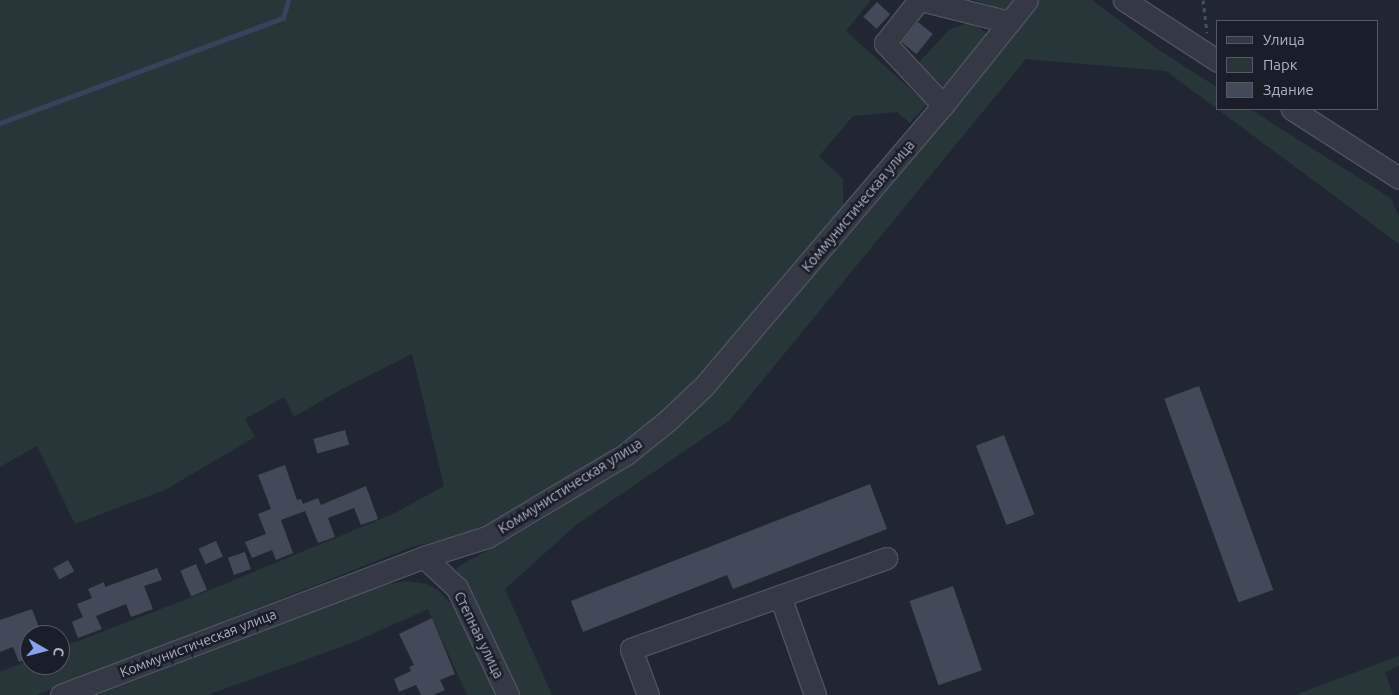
<!DOCTYPE html>
<html>
<head>
<meta charset="utf-8">
<style>
	body { margin:0 }
	#map { position:relative; width:1399px; height:695px; overflow:hidden; background:#212633; font-family:Ubuntu,sans-serif }
	div>[style] { position:absolute }
	.green>* { inset:0; background:#273639 }
	.stream>* { height:5px; margin:-2.5px; padding:0 2.5px; transform-origin:2.5px; border-radius:2.5px; background:#38425b }
	.building>* { inset:0; background:#424958; transform-origin:0 0 }
	.path>* { height:3px; margin-top:-1.5px; transform-origin:0; background:repeating-linear-gradient(90deg,#445156 0 4px,transparent 0 8px) }
	.roads { filter:drop-shadow(1px 0 #4e535f) drop-shadow(-1px 0 #4e535f) drop-shadow(0 1px #4e535f) drop-shadow(0 -1px #4e535f) }
	.minor>* { height:21px; margin:-10.5px; padding:0 10.5px; transform-origin:10.5px; border-radius:10.5px; background:#343944 }
	span { translate:-50% -50%; white-space:nowrap; text-align:center; line-height:1.15; -webkit-text-stroke:5px #1a1e29; paint-order:stroke }
	.street-label { font-size:14px; color:#aeb3c1 }
	.legend { position:absolute; left:1216px; top:20px; width:162px; height:90px; box-sizing:border-box; background:#1a1e29; border:1px solid #555a66; margin:0; padding:6px 9px; list-style:none; font-size:15px; color:#aeb3c1 }
	.legend li { display:flex; align-items:center; gap:10px; height:25px }
	.legend b { width:25px; border:1px solid #555a66 }
	.north { position:absolute; left:20px; top:625px; width:50px; height:50px; box-sizing:border-box; background:#1a1e29; border:1px solid #555a66; border-radius:50%; rotate:98deg; font-size:14px; font-weight:700; line-height:20px; text-align:center; color:#aeb3c1 }
	.north::after { content:''; display:block; margin:auto; width:18px; height:22px; background:#88a1ed; clip-path:polygon(50% 0,100% 100%,50% 72%,0 100%) }
</style>
</head>
<body>
<div id="map">
	<div class="green">
		<div style="clip-path:polygon(0 0,871px 0,846px 31px,927px 104px,910px 123px,897px 112px,853px 116px,819px 156px,843px 179px,843px 208px,677px 399px,642px 428px,563px 484px,480px 531px,412px 547px,37px 695px,0 695px,0 672px,30px 660px,30px 665px,60px 665px,60px 648px,210px 590px,393px 514px,444px 486px,412px 354px,340px 390px,294px 417px,284px 397px,245px 419px,255px 437px,165px 490px,75px 524px,37px 446px,0 467px)"></div>
		<div style="clip-path:polygon(973px 0,1015px 0,1007px 10px)"></div>
		<div style="clip-path:polygon(1036px 0,1092px 0,1156px 48px,1218px 88px,1218px 109px,1250px 109px,1392px 199px,1399px 218px,1399px 244px,1166px 71px,1026px 59px,730px 420px,576px 525px,505px 589px,552px 695px,518px 695px,456px 568px,540px 521px,626px 465px)"></div>
		<div style="clip-path:polygon(967px 23px,980px 28px,989px 36px,945px 88px,918px 63px,949px 30px)"></div>
		<div style="clip-path:polygon(407px 581px,427px 584px,439px 591px,453px 606px,497px 695px,467px 695px,428px 609px,352px 643px,207px 695px,97px 695px,382px 585px)"></div>
		<div style="clip-path:polygon(1399px 656px,1399px 666px,1385px 672px,1393px 695px,1295px 695px)"></div>
	</div>
	<div class="stream">
		<div style="left:0;top:123px;width:302px;rotate:-20.4deg"></div>
		<div style="left:283px;top:18px;width:19px;rotate:-74deg"></div>
	</div>
	<div class="building">
		<div style="left:877px;top:2px;width:18px;height:20px;rotate:43deg"></div>
		<div style="left:918px;top:22px;width:19px;height:26px;rotate:39deg"></div>
		<div style="left:1199px;top:386px;width:217px;height:37px;rotate:70deg"></div>
		<div style="left:345px;top:430px;width:15px;height:33px;rotate:74deg"></div>
		<div style="left:1004px;top:435px;width:85px;height:30px;rotate:69deg"></div>
		<div style="clip-path:polygon(285px 465px,297px 500px,301px 499px,303px 504px,318px 498px,321px 505px,366px 486px,378px 519px,361px 525px,354px 508px,328px 518px,335px 537px,318px 543px,305px 511px,281px 520px,293px 553px,276px 560px,272px 550px,252px 558px,245px 542px,266px 534px,258px 514px,271px 509px,258px 475px)"></div>
		<div style="clip-path:polygon(870px 484px,887px 529px,733px 589px,727px 575px,583px 632px,571px 601px)"></div>
		<div style="left:216px;top:541px;width:17px;height:19px;rotate:66deg"></div>
		<div style="left:245px;top:552px;width:18px;height:18px;rotate:71deg"></div>
		<div style="left:68px;top:560px;width:13px;height:17px;rotate:61deg"></div>
		<div style="left:196px;top:564px;width:28px;height:17px;rotate:67deg"></div>
		<div style="clip-path:polygon(157px 568px,162px 580px,144px 586px,153px 609px,131px 617px,126px 604px,96px 616px,102px 629px,78px 638px,72px 622px,83px 617px,77px 604px,92px 598px,88px 589px,104px 582px,105px 587px)"></div>
		<div style="left:953px;top:586px;width:89px;height:46px;rotate:71deg"></div>
		<div style="clip-path:polygon(32px 609px,42px 635px,30px 635px,30px 658px,19px 662px,13px 647px,0 652px,0 620px)"></div>
		<div style="clip-path:polygon(432px 618px,455px 674px,440px 680px,445px 690px,433px 695px,421px 695px,416px 685px,399px 692px,394px 679px,411px 671px,409px 667px,414px 665px,399px 634px)"></div>
	</div>
	<div class="path">
		<div style="left:1203px;top:0;width:33px;rotate:83deg"></div>
	</div>
	<div class="roads">
		<div class="minor">
			<div style="left:919px;top:0;width:55px;rotate:128.3deg"></div>
			<div style="left:885px;top:43px;width:85px;rotate:46.9deg"></div>
			<div style="left:921px;top:0;width:91px;rotate:14deg"></div>
			<div style="left:1124px;top:0;width:112px;rotate:33deg"></div>
			<div style="left:1292px;top:109px;width:127px;rotate:32.8deg"></div>
			<div style="left:424px;top:557px;width:45px;rotate:43.2deg"></div>
			<div style="left:457px;top:588px;width:119px;rotate:64.5deg"></div>
			<div style="left:780px;top:596px;width:105px;rotate:70.5deg"></div>
			<div style="left:61px;top:695px;width:388px;rotate:-20.8deg"></div>
			<div style="left:424px;top:557px;width:66px;rotate:-17.6deg"></div>
			<div style="left:487px;top:537px;width:162px;rotate:-30.8deg"></div>
			<div style="left:626px;top:454px;width:53px;rotate:-38.8deg"></div>
			<div style="left:667px;top:421px;width:50px;rotate:-43.4deg"></div>
			<div style="left:703px;top:387px;width:370px;rotate:-49.6deg"></div>
			<div style="left:943px;top:105px;width:134px;rotate:-51.3deg"></div>
			<div style="left:648px;top:695px;width:49px;rotate:-110.3deg"></div>
			<div style="left:631px;top:649px;width:271px;rotate:-19.6deg"></div>
		</div>
	</div>
	<div class="street-label">
		<span style="left:858px;top:206px;rotate:-50deg">Коммунистическая улица</span>
		<span style="left:570px;top:486px;rotate:-32deg">Коммунистическая улица</span>
		<span style="left:479px;top:635px;rotate:64deg">Степная улица</span>
		<span style="left:198px;top:643px;rotate:-21deg">Коммунистическая улица</span>
	</div>
	<ul class="legend">
	<li><b style="height:6px;background:#343944"></b>Улица</li>
	<li><b style="height:14px;background:#273639"></b>Парк</li>
	<li><b style="height:14px;background:#424958"></b>Здание</li>
	</ul>
	<div class="north">С</div>
</div>
</body>
</html>
